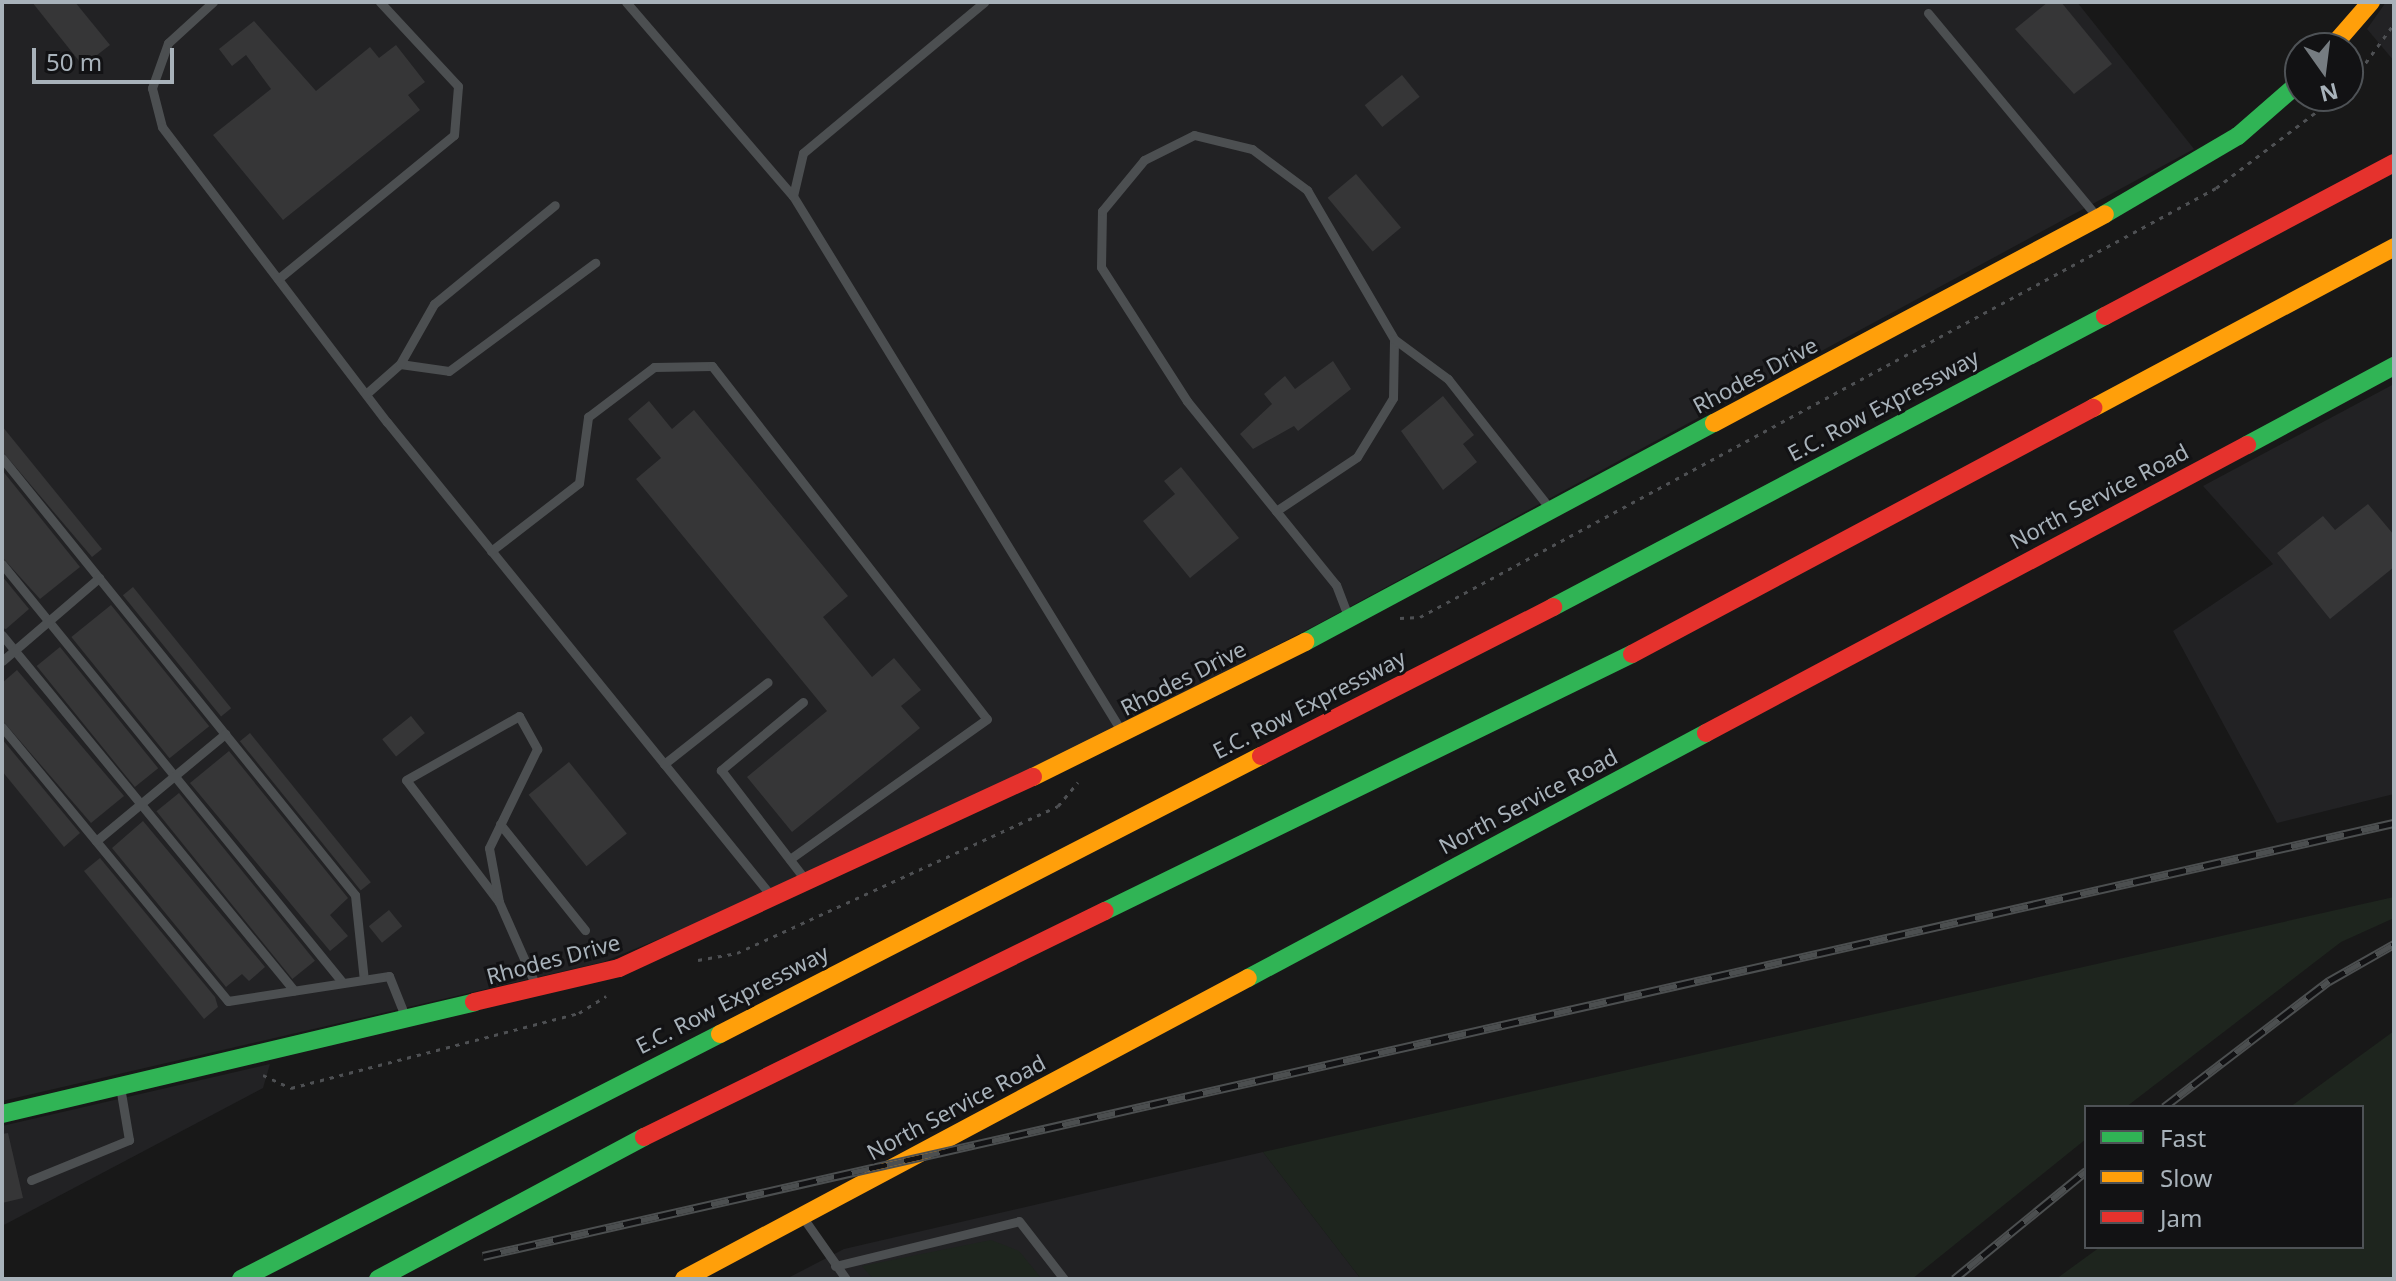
<!DOCTYPE html>
<html>
<head>
<meta charset="utf-8">
<style>
	body { margin:0 }
	#map { position:relative; width:2396px; height:1281px; overflow:hidden; background:#181818; font-family:"Noto Sans",sans-serif }
	div>[style] { position:absolute }
	.built>* { inset:0; background:#222224 }
	.green>* { inset:0; background:#1e251e }
	.building>* { inset:0; background:#363637; transform-origin:0 0 }
	.path>* { height:3px; margin-top:-1.5px; transform-origin:0; background:repeating-linear-gradient(90deg,#4e5053 0 4px,transparent 0 10px) }
	.lane>* { height:9px; margin:-4.5px; padding:0 4.5px; transform-origin:4.5px; border-radius:4.5px; background:#4c4f51 }
	.fast>* { height:18px; margin:-9px; padding:0 9px; transform-origin:9px; border-radius:9px; background:#30b455 }
	.slow>* { height:18px; margin:-9px; padding:0 9px; transform-origin:9px; border-radius:9px; background:#ff9f0a }
	.jam>* { height:18px; margin:-9px; padding:0 9px; transform-origin:9px; border-radius:9px; background:#e5322d }
	.rail>* { height:9px; margin-top:-4.5px; transform-origin:0; background:repeating-linear-gradient(90deg,#121214 0 18px,#4c4f50 0 36px); box-sizing:border-box; border-block:2px solid #4c4f50 }
	span { translate:-50% -50%; white-space:nowrap; text-align:center; line-height:1.15; -webkit-text-stroke:6px #121214; paint-order:stroke }
	.street-label { font-size:22px; color:#a8b2ba }
	.frame { position:absolute; inset:0; border:4px solid #a8b2ba; pointer-events:none }
	.legend { position:absolute; left:2084px; top:1105px; width:280px; height:144px; box-sizing:border-box; background:#121214; border:2px solid #4e5256; margin:0; padding:10px 14px; list-style:none; font-size:24px; color:#a8b2ba }
	.legend li { display:flex; align-items:center; gap:16px; height:40px }
	.legend b { width:40px; border:2px solid #4e5256 }
	.north { position:absolute; left:2284px; top:32px; width:80px; height:80px; box-sizing:border-box; background:#121214; border:2px solid #4e5256; border-radius:50%; rotate:166deg; font-size:22px; font-weight:700; line-height:32px; text-align:center; color:#a8b2ba }
	.north::after { content:''; display:block; margin:auto; width:28px; height:36px; background:#767c81; clip-path:polygon(50% 0,100% 100%,50% 72%,0 100%) }
	.scale { position:absolute; left:32px; top:48px; width:142px; height:36px; box-sizing:border-box; border:4px solid #a8b2ba; border-top:0; padding-left:10px; font-size:24px; line-height:28px; white-space:nowrap; color:#a8b2ba; -webkit-text-stroke:6px #121214; paint-order:stroke }
</style>
</head>
<body>
<div id="map">
	<div class="built">
		<div style="clip-path:polygon(2px 2px,2077px 2px,2194px 149px,1318px 624px,1063px 755px,739px 906px,603px 962px,2px 1101px)"></div>
		<div style="clip-path:polygon(2386px 2px,2394px 2px,2394px 61px,2367px 29px)"></div>
		<div style="clip-path:polygon(2394px 384px,2394px 794px,2277px 823px,2173px 631px,2273px 564px,2203px 486px)"></div>
		<div style="clip-path:polygon(270px 1064px,263px 1088px,2px 1226px,2px 1126px)"></div>
		<div style="clip-path:polygon(1263px 1152px,1361px 1279px,786px 1279px,844px 1249px)"></div>
	</div>
	<div class="green">
		<div style="clip-path:polygon(2394px 897px,2394px 918px,2341px 942px,2126px 1107px,2086px 1107px,2086px 1139px,1912px 1279px,1361px 1279px,1263px 1152px)"></div>
		<div style="clip-path:polygon(2394px 1031px,2394px 1279px,2056px 1279px,2100px 1247px,2362px 1247px,2362px 1107px,2290px 1107px)"></div>
		<div style="clip-path:polygon(991px 1240px,1019px 1251px,1042px 1279px,873px 1279px,862px 1266px)"></div>
	</div>
	<div class="building">
		<div style="clip-path:polygon(32px 2px,75px 2px,110px 45px,83px 66px)"></div>
		<div style="clip-path:polygon(2048px 2px,2061px 2px,2112px 64px,2074px 94px,2015px 29px)"></div>
		<div style="clip-path:polygon(254px 21px,316px 91px,370px 47px,379px 58px,396px 45px,425px 82px,408px 95px,420px 110px,283px 220px,213px 135px,271px 89px,246px 55px,232px 66px,219px 49px)"></div>
		<div style="left:1402px;top:75px;width:28px;height:48px;rotate:51deg"></div>
		<div style="left:1356px;top:174px;width:70px;height:37px;rotate:50deg"></div>
		<div style="clip-path:polygon(1333px 361px,1351px 389px,1298px 431px,1294px 426px,1253px 449px,1240px 434px,1272px 404px,1264px 394px,1285px 376px,1295px 389px)"></div>
		<div style="clip-path:polygon(1443px 396px,1474px 435px,1463px 444px,1477px 462px,1443px 490px,1401px 431px)"></div>
		<div style="clip-path:polygon(649px 401px,672px 429px,694px 410px,848px 596px,823px 617px,872px 677px,894px 658px,921px 690px,901px 706px,920px 728px,792px 832px,747px 777px,827px 711px,636px 479px,661px 458px,628px 419px)"></div>
		<div style="clip-path:polygon(2px 426px,102px 549px,92px 557px,2px 451px)"></div>
		<div style="clip-path:polygon(1181px 467px,1239px 538px,1190px 578px,1143px 521px,1175px 494px,1164px 481px)"></div>
		<div style="clip-path:polygon(2px 470px,80px 567px,40px 599px,2px 557px)"></div>
		<div style="clip-path:polygon(2368px 504px,2394px 535px,2394px 567px,2330px 619px,2277px 553px,2323px 516px,2335px 530px)"></div>
		<div style="clip-path:polygon(2px 576px,29px 609px,6px 629px,2px 628px)"></div>
		<div style="left:133px;top:587px;width:156px;height:13px;rotate:51deg"></div>
		<div style="left:111px;top:605px;width:156px;height:51px;rotate:51deg"></div>
		<div style="left:60px;top:647px;width:156px;height:30px;rotate:51deg"></div>
		<div style="clip-path:polygon(17px 670px,124px 796px,91px 823px,2px 720px,2px 683px)"></div>
		<div style="left:411px;top:716px;width:22px;height:37px;rotate:51deg"></div>
		<div style="left:250px;top:733px;width:192px;height:13px;rotate:51deg"></div>
		<div style="clip-path:polygon(2px 739px,80px 833px,64px 847px,2px 771px)"></div>
		<div style="clip-path:polygon(229px 751px,348px 898px,330px 915px,348px 936px,330px 951px,190px 783px)"></div>
		<div style="left:569px;top:762px;width:92px;height:52px;rotate:51deg"></div>
		<div style="left:179px;top:793px;width:216px;height:29px;rotate:51deg"></div>
		<div style="clip-path:polygon(143px 821px,265px 967px,249px 981px,242px 974px,226px 987px,112px 848px)"></div>
		<div style="clip-path:polygon(100px 858px,215px 997px,218px 1007px,204px 1019px,84px 871px)"></div>
		<div style="left:389px;top:910px;width:21px;height:26px;rotate:51deg"></div>
		<div style="clip-path:polygon(8px 1133px,23px 1198px,2px 1203px,2px 1134px)"></div>
	</div>
	<div class="path">
		<div style="left:2348px;top:87px;width:78px;rotate:-53.9deg"></div>
		<div style="left:1400px;top:618px;width:20px;rotate:-3deg"></div>
		<div style="left:1420px;top:617px;width:904px;rotate:-28.32deg"></div>
		<div style="left:2216px;top:188px;width:152px;rotate:-37.2deg"></div>
		<div style="left:698px;top:960px;width:40px;rotate:-10deg"></div>
		<div style="left:737px;top:953px;width:353px;rotate:-24.6deg"></div>
		<div style="left:1058px;top:806px;width:31px;rotate:-50deg"></div>
		<div style="left:263px;top:1075px;width:31px;rotate:25deg"></div>
		<div style="left:291px;top:1088px;width:298px;rotate:-14.6deg"></div>
		<div style="left:579px;top:1013px;width:32px;rotate:-32deg"></div>
	</div>
	<div class="lane">
		<div style="left:213px;top:2px;width:61px;rotate:137.7deg"></div>
		<div style="left:168px;top:43px;width:48px;rotate:109.6deg"></div>
		<div style="left:152px;top:88px;width:40px;rotate:75.6deg"></div>
		<div style="left:162px;top:127px;width:371px;rotate:52.7deg"></div>
		<div style="left:387px;top:422px;width:611px;rotate:50.97deg"></div>
		<div style="left:626px;top:2px;width:256px;rotate:49.3deg"></div>
		<div style="left:793px;top:196px;width:629px;rotate:58.46deg"></div>
		<div style="left:1928px;top:13px;width:263px;rotate:50.3deg"></div>
		<div style="left:793px;top:196px;width:44px;rotate:-76.9deg"></div>
		<div style="left:803px;top:153px;width:236px;rotate:-39.8deg"></div>
		<div style="left:278px;top:279px;width:227px;rotate:-39.3deg"></div>
		<div style="left:454px;top:135px;width:49px;rotate:-85.3deg"></div>
		<div style="left:458px;top:86px;width:115px;rotate:-132.9deg"></div>
		<div style="left:400px;top:364px;width:49px;rotate:8.1deg"></div>
		<div style="left:449px;top:371px;width:182px;rotate:-36.5deg"></div>
		<div style="left:366px;top:394px;width:45px;rotate:-41.4deg"></div>
		<div style="left:400px;top:364px;width:69px;rotate:-60.5deg"></div>
		<div style="left:434px;top:304px;width:156px;rotate:-39.3deg"></div>
		<div style="left:2px;top:458px;width:562px;rotate:51.07deg"></div>
		<div style="left:355px;top:895px;width:85px;rotate:84deg"></div>
		<div style="left:1276px;top:511px;width:97px;rotate:-33.7deg"></div>
		<div style="left:1357px;top:457px;width:69px;rotate:-58.6deg"></div>
		<div style="left:1393px;top:398px;width:59px;rotate:-89deg"></div>
		<div style="left:491px;top:551px;width:111px;rotate:-37.7deg"></div>
		<div style="left:579px;top:483px;width:67px;rotate:-82.2deg"></div>
		<div style="left:588px;top:417px;width:83px;rotate:-37.1deg"></div>
		<div style="left:654px;top:367px;width:58px;rotate:-1deg"></div>
		<div style="left:712px;top:366px;width:447px;rotate:52.1deg"></div>
		<div style="left:987px;top:719px;width:242px;rotate:144.6deg"></div>
		<div style="left:2px;top:564px;width:540px;rotate:50.86deg"></div>
		<div style="left:1348px;top:616px;width:33px;rotate:-111deg"></div>
		<div style="left:1336px;top:585px;width:237px;rotate:-129deg"></div>
		<div style="left:1187px;top:401px;width:159px;rotate:-122.7deg"></div>
		<div style="left:1101px;top:267px;width:56px;rotate:-89deg"></div>
		<div style="left:1102px;top:211px;width:66px;rotate:-50.5deg"></div>
		<div style="left:1144px;top:160px;width:56px;rotate:-26.6deg"></div>
		<div style="left:1194px;top:135px;width:60px;rotate:13.6deg"></div>
		<div style="left:1252px;top:149px;width:69px;rotate:36.7deg"></div>
		<div style="left:1307px;top:190px;width:173px;rotate:59.7deg"></div>
		<div style="left:1394px;top:339px;width:67px;rotate:36.5deg"></div>
		<div style="left:1448px;top:379px;width:167px;rotate:51.8deg"></div>
		<div style="left:2px;top:635px;width:460px;rotate:50.6deg"></div>
		<div style="left:2px;top:661px;width:128px;rotate:-40.6deg"></div>
		<div style="left:803px;top:702px;width:107px;rotate:140.3deg"></div>
		<div style="left:721px;top:770px;width:141px;rotate:52.5deg"></div>
		<div style="left:2px;top:727px;width:355px;rotate:50.5deg"></div>
		<div style="left:228px;top:1001px;width:163px;rotate:-8.8deg"></div>
		<div style="left:389px;top:976px;width:43px;rotate:68.2deg"></div>
		<div style="left:664px;top:764px;width:132px;rotate:-38.3deg"></div>
		<div style="left:500px;top:824px;width:136px;rotate:51.3deg"></div>
		<div style="left:96px;top:841px;width:168px;rotate:-39.7deg"></div>
		<div style="left:499px;top:902px;width:153px;rotate:-127.3deg"></div>
		<div style="left:406px;top:780px;width:130px;rotate:-29.5deg"></div>
		<div style="left:519px;top:716px;width:38px;rotate:61deg"></div>
		<div style="left:537px;top:749px;width:110px;rotate:115.9deg"></div>
		<div style="left:489px;top:848px;width:55px;rotate:79.5deg"></div>
		<div style="left:499px;top:902px;width:92px;rotate:66.2deg"></div>
		<div style="left:31px;top:1180px;width:106px;rotate:-22.2deg"></div>
		<div style="left:129px;top:1140px;width:54px;rotate:-99.6deg"></div>
		<div style="left:804px;top:1219px;width:73px;rotate:55deg"></div>
		<div style="left:835px;top:1266px;width:189px;rotate:-13.7deg"></div>
		<div style="left:1019px;top:1221px;width:73px;rotate:52.2deg"></div>
	</div>
	<div class="fast">
		<div style="left:2105px;top:214px;width:154px;rotate:-30.4deg"></div>
		<div style="left:2238px;top:136px;width:82px;rotate:-41.1deg"></div>
		<div style="left:2247px;top:445px;width:167px;rotate:-28.3deg"></div>
		<div style="left:1553px;top:607px;width:624px;rotate:-27.8deg"></div>
		<div style="left:1305px;top:642px;width:464px;rotate:-28.2deg"></div>
		<div style="left:1105px;top:911px;width:586px;rotate:-26deg"></div>
		<div style="left:1248px;top:978px;width:519px;rotate:-28.14deg"></div>
		<div style="left:2px;top:1114px;width:485px;rotate:-13.3deg"></div>
		<div style="left:241px;top:1279px;width:538px;rotate:-27.09deg"></div>
		<div style="left:378px;top:1279px;width:302px;rotate:-28.1deg"></div>
	</div>
	<div class="slow">
		<div style="left:2331px;top:48px;width:61px;rotate:-49deg"></div>
		<div style="left:2093px;top:408px;width:341px;rotate:-28.1deg"></div>
		<div style="left:1714px;top:423px;width:443px;rotate:-28.1deg"></div>
		<div style="left:1033px;top:777px;width:304px;rotate:-26.4deg"></div>
		<div style="left:720px;top:1034px;width:608px;rotate:-27.2deg"></div>
		<div style="left:684px;top:1279px;width:639px;rotate:-28.09deg"></div>
	</div>
	<div class="jam">
		<div style="left:2105px;top:316px;width:327px;rotate:-27.9deg"></div>
		<div style="left:1632px;top:654px;width:523px;rotate:-28.09deg"></div>
		<div style="left:1706px;top:733px;width:613px;rotate:-28.03deg"></div>
		<div style="left:1261px;top:756px;width:328px;rotate:-27deg"></div>
		<div style="left:474px;top:1002px;width:149px;rotate:-13.2deg"></div>
		<div style="left:619px;top:968px;width:456px;rotate:-24.8deg"></div>
		<div style="left:644px;top:1137px;width:513px;rotate:-26.12deg"></div>
	</div>
	<div class="rail">
		<div style="left:2164px;top:1107px;width:208px;rotate:-37.4deg"></div>
		<div style="left:2329px;top:981px;width:75px;rotate:-29.6deg"></div>
		<div style="left:483px;top:1256px;width:1959px;rotate:-12.77deg"></div>
		<div style="left:1954px;top:1279px;width:171px;rotate:-39.3deg"></div>
	</div>
	<div class="street-label">
		<span style="left:1755px;top:375px;rotate:-28deg">Rhodes Drive</span>
		<span style="left:1883px;top:405px;rotate:-28deg">E.C. Row Expressway</span>
		<span style="left:2099px;top:496px;rotate:-28deg">North Service Road</span>
		<span style="left:1183px;top:678px;rotate:-27deg">Rhodes Drive</span>
		<span style="left:1309px;top:704px;rotate:-27deg">E.C. Row Expressway</span>
		<span style="left:1528px;top:801px;rotate:-28deg">North Service Road</span>
		<span style="left:553px;top:959px;rotate:-15deg">Rhodes Drive</span>
		<span style="left:732px;top:999px;rotate:-27deg">E.C. Row Expressway</span>
		<span style="left:956px;top:1107px;rotate:-28deg">North Service Road</span>
	</div>
	<div class="frame"></div>
	<ul class="legend">
	<li><b style="height:10px;background:#30b455"></b>Fast</li>
	<li><b style="height:10px;background:#ff9f0a"></b>Slow</li>
	<li><b style="height:10px;background:#e5322d"></b>Jam</li>
	</ul>
	<div class="north">N</div>
	<div class="scale">50 m</div>
</div>
</body>
</html>
